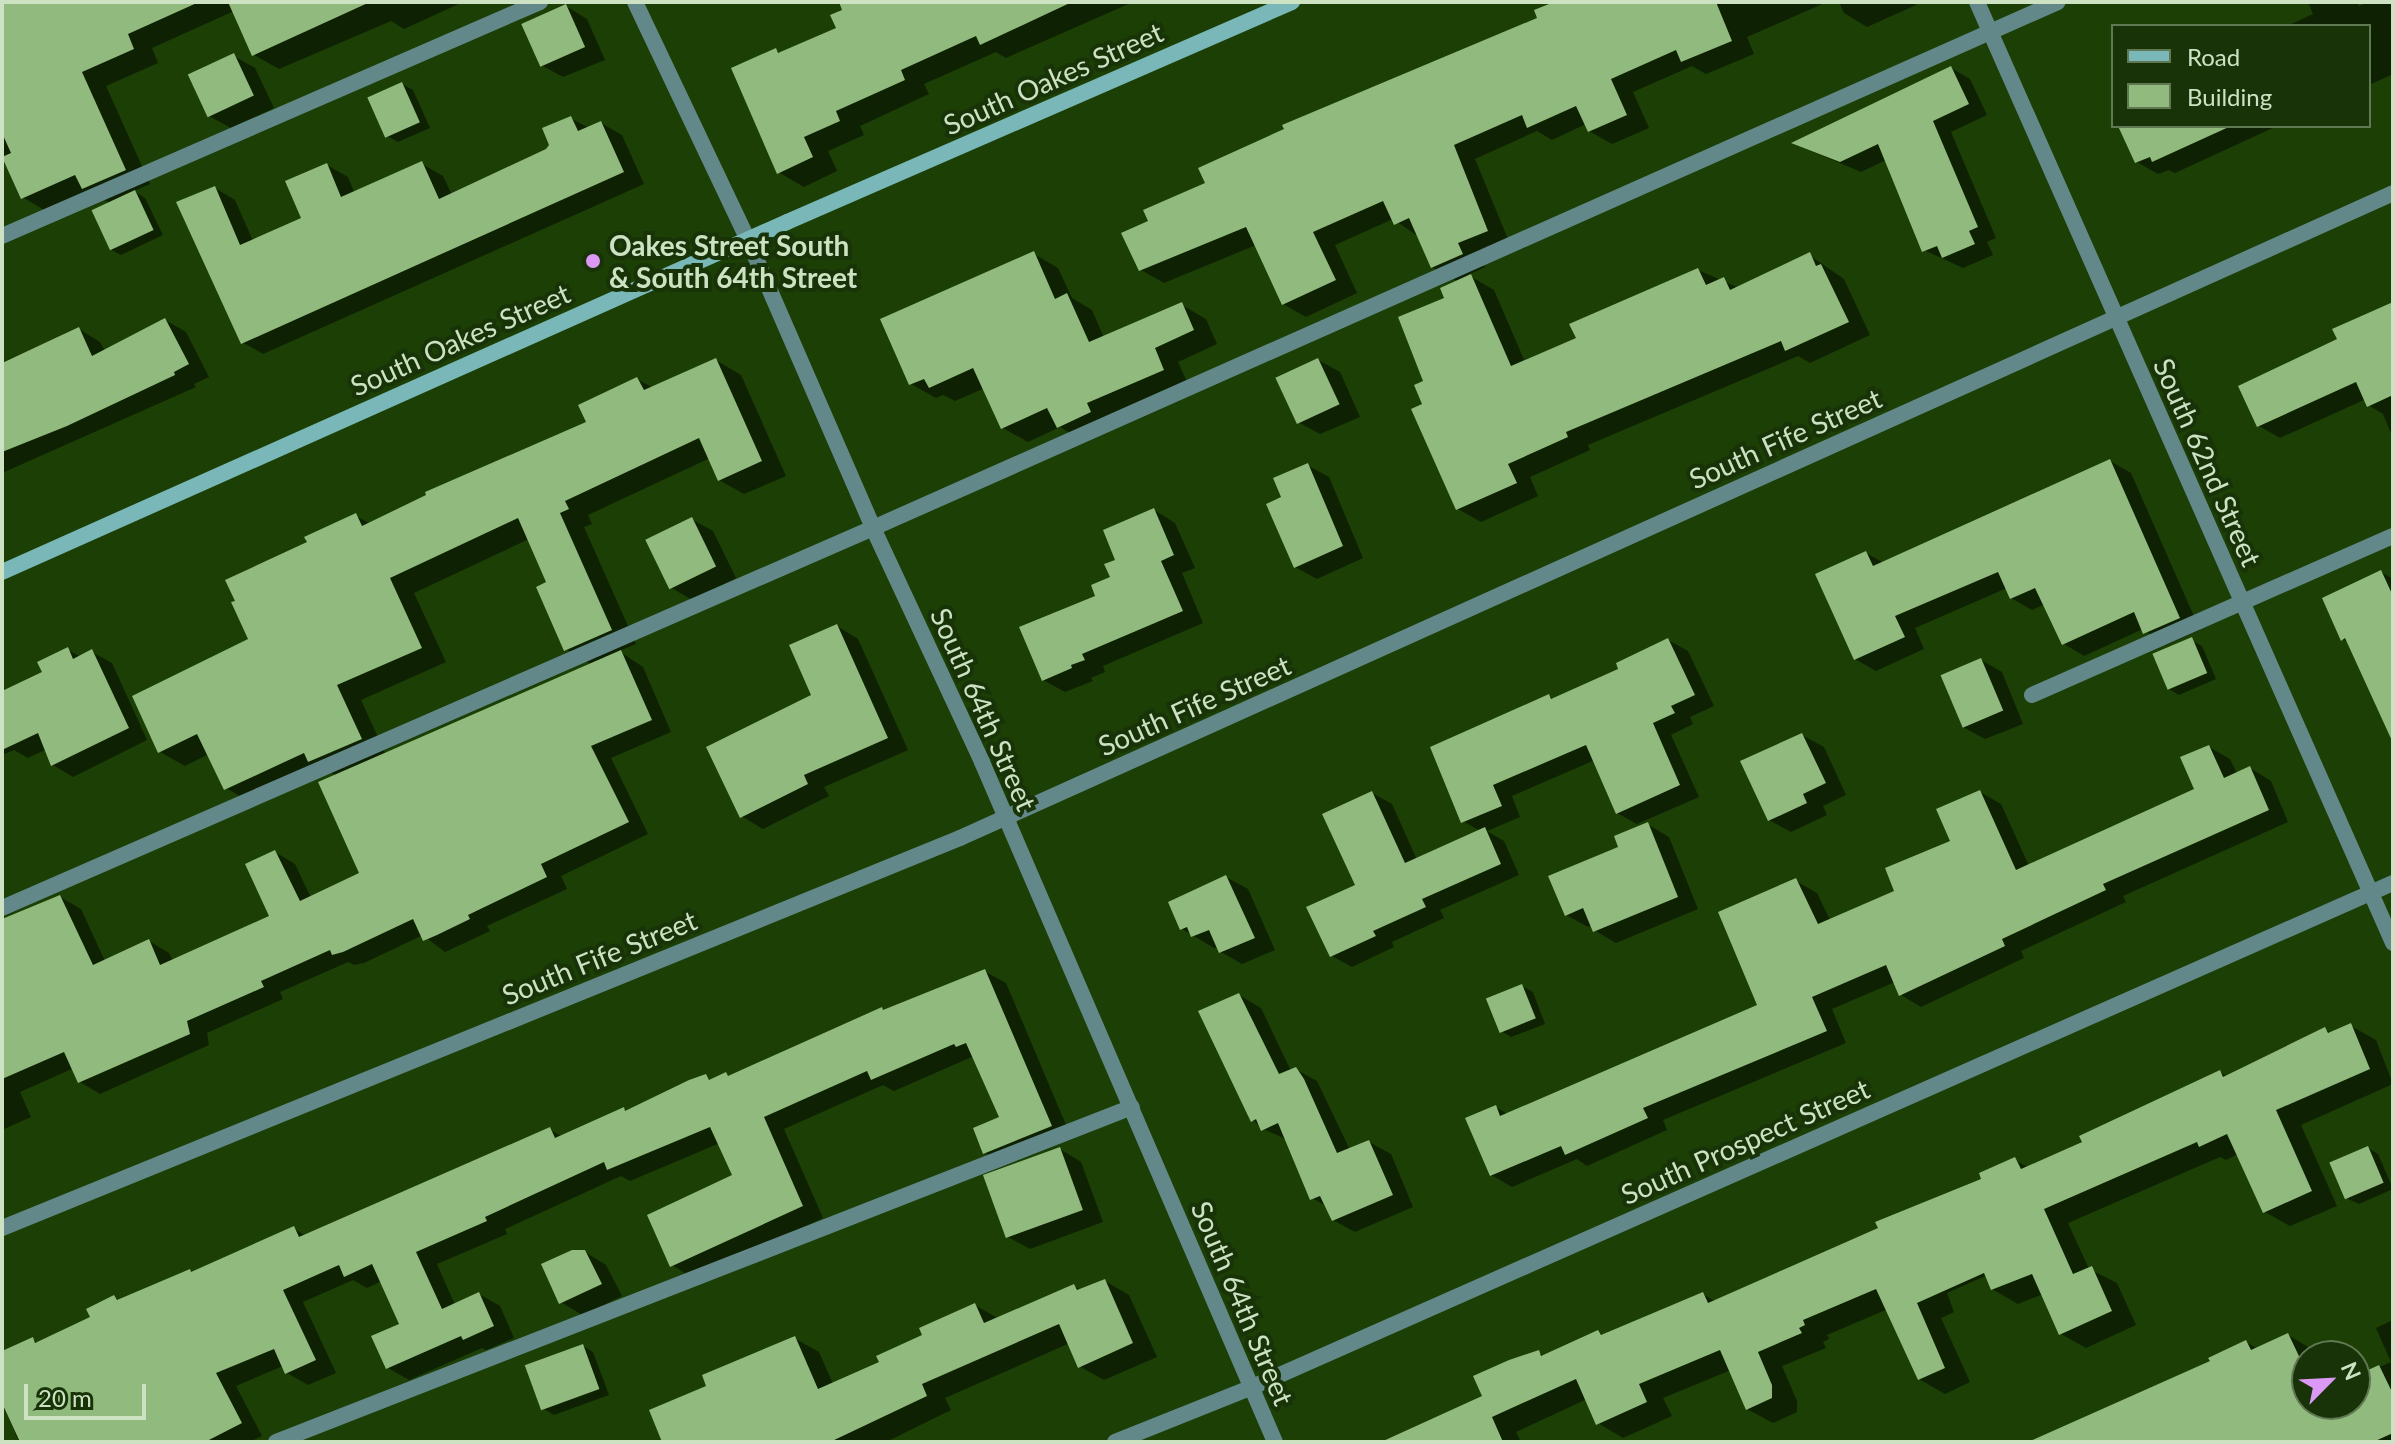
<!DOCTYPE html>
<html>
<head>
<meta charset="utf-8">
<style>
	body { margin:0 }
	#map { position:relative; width:2395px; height:1444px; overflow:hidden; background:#1b3f04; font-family:Lato,sans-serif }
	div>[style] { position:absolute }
	.shadow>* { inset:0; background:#0007 }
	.building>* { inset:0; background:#91ba7e; transform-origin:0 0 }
	.lane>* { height:16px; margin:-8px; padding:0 8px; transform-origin:8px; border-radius:8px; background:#628889 }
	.street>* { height:16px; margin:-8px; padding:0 8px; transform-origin:8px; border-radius:8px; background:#628889 }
	.secondary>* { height:16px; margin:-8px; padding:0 8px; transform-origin:8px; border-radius:8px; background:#79b7b8 }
	.dots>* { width:22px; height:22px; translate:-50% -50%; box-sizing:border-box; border:4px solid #183308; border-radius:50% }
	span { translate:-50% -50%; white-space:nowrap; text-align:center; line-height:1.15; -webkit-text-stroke:8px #183308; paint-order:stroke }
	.street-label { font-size:28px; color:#cce2c3 }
	.poi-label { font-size:28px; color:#cce2c3; font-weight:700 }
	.left { translate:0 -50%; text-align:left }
	.frame { position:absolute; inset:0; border:4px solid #cce2c3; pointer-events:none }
	.legend { position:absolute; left:2111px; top:24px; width:260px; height:104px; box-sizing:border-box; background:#183308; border:2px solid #607953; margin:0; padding:10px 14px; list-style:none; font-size:24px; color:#cce2c3 }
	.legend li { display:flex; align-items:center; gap:16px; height:40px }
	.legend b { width:40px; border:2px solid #607953 }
	.north { position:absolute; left:2291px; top:1340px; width:80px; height:80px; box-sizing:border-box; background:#183308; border:2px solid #607953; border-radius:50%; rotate:66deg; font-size:22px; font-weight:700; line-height:32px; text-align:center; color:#cce2c3 }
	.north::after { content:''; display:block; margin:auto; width:28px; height:36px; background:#db99f5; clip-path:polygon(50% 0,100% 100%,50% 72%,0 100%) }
	.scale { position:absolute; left:24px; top:1384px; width:122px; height:36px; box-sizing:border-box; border:4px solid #cce2c3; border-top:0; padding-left:10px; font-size:24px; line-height:28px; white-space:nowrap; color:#cce2c3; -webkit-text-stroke:6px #183308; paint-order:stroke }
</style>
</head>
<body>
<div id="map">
	<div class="shadow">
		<div style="clip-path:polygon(6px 2px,463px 2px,404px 29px,391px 21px,279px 69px,254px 55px,234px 11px,152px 48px,158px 63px,106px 86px,150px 184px,134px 191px,145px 198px,163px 235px,121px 255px,110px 249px,110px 203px,91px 193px,48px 212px,22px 197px,2px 153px,2px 4px)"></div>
		<div style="clip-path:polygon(864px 2px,1133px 2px,1006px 58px,996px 52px,924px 84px,929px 94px,860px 126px,864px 135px,828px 151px,837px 171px,804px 187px,778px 172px,775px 50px,781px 54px,839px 29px)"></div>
		<div style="clip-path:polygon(1559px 2px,1827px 2px,1747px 37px,1754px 54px,1706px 74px,1692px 66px,1633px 92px,1649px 128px,1612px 144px,1589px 131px,1586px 124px,1552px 140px,1537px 131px,1475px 159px,1510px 244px,1480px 256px,1485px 267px,1468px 275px,1494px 290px,1525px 362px,1578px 339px,1698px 270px,1739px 288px,1809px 255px,1844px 279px,1870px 335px,1810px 363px,1798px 356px,1588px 445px,1590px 450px,1530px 477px,1538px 496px,1481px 522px,1458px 509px,1425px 405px,1426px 382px,1447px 299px,1459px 282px,1432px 267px,1419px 237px,1393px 219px,1335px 245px,1357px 293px,1306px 317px,1283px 304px,1256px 245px,1164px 283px,1141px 270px,1151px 222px,1207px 184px,1540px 19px)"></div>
		<div style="clip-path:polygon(1839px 2px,1915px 2px,1916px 5px,1867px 27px,1844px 13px)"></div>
		<div style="clip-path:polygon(2308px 2px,2357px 2px,2359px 6px,2369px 2px,2393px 2px,2393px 74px,2369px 85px,2369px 26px,2287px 26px,2313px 14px)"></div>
		<div style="clip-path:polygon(566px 6px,587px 19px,605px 60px,563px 77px,541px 65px)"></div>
		<div style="clip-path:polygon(234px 56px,255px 68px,274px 108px,231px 128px,209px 116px)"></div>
		<div style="clip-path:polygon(1951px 68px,1970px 79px,1987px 115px,1951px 132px,1996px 238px,1987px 242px,1993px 255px,1963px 268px,1924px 250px,1886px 160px,1861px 172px,1795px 144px)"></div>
		<div style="clip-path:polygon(402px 84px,413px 90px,430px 128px,398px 142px,387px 136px)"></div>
		<div style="clip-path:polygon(570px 118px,589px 128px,601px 123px,622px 135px,644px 184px,263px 354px,242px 342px,215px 188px,235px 200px,253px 241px,303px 219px,327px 165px,348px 177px,355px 194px,422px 164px,443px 176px,452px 195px,547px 151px)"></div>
		<div style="clip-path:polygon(2121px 126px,2277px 126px,2175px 173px,2169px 170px,2158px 174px,2137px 162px)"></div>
		<div style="clip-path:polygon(1034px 254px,1058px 268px,1072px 298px,1092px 310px,1104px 338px,1182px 305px,1206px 319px,1217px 344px,1178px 362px,1188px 384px,1083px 441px,1060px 427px,1028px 442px,1003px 428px,985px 388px,955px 401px,943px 395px,936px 398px,911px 384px)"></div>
		<div style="clip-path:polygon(2393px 312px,2393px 438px,2383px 414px,2368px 405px,2366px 399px,2280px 438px,2259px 426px)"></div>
		<div style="clip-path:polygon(165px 320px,186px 332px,209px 377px,194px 384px,196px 387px,2px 473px,2px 362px,79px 329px,100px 342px,105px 351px)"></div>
		<div style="clip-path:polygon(evenodd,716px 360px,741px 375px,786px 476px,744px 494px,719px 480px,710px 458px,588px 515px,592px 524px,584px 527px,636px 644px,619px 651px,643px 667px,671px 732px,611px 758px,648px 834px,561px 876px,567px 889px,487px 926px,490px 931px,458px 946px,445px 952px,423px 935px,364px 963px,354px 965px,348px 962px,280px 992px,283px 999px,207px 1033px,209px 1045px,100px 1094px,80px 1082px,74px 1068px,20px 1092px,31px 1117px,2px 1130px,2px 983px,60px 897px,81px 909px,105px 961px,149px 941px,169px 953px,173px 961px,272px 917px,275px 852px,295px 864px,311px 898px,362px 874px,337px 776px,324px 769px,251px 803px,226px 788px,209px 754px,185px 766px,160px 752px,251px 640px,309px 543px,356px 516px,371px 524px,589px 423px,637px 379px,653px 388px,716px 360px,529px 539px,549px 583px,566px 649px,592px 665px,386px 755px,361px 700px,446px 662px,414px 593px,529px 539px)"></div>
		<div style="clip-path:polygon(1318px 360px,1340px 372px,1360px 417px,1320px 434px,1298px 422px)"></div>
		<div style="clip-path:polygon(2110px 461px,2131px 473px,2200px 630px,2166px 645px,2143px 629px,2084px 656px,2064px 644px,2045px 604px,2032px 610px,2011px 598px,2007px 588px,1915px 628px,1924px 649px,1876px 671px,1855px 659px,1866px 553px,1884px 563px)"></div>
		<div style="clip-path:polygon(1307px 465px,1329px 477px,1363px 558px,1317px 579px,1295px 567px,1283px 499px)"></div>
		<div style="clip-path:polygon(1154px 510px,1175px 523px,1195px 568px,1182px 573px,1203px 623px,1103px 666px,1105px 672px,1091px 678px,1093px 681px,1065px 692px,1043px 680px,1113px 578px,1118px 561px)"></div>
		<div style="clip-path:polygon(691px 519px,713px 531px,736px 578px,692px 600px,670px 587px)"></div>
		<div style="clip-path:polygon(2381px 572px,2393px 579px,2393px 738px,2350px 643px,2342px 639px)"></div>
		<div style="clip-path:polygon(837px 626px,858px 639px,908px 750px,824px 787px,829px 796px,763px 829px,741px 816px,813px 696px)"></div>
		<div style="clip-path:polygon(1668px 640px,1688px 651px,1714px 706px,1690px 717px,1693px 724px,1671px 735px,1699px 797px,1637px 824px,1617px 813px,1595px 760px,1512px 796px,1520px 817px,1487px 831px,1504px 841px,1519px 875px,1440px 910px,1444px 918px,1392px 942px,1394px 947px,1352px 967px,1332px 956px,1357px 886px,1372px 793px,1392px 804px,1417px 860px,1480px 831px,1463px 821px,1549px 696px,1555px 700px,1621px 670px)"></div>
		<div style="clip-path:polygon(2191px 640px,2202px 646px,2216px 679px,2179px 695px,2169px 689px)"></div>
		<div style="clip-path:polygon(68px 650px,81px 657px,92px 652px,112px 663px,147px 740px,73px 777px,53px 765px,47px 749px,28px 758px,14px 750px,2px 755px,2px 693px,45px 673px)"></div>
		<div style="clip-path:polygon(1981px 660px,2002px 672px,2023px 724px,1985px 739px,1963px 727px)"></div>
		<div style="clip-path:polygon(1802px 735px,1824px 747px,1846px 795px,1823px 806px,1827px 815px,1791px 832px,1769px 820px)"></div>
		<div style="clip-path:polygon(2209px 747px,2230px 759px,2237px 774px,2250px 768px,2271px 781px,2288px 822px,2123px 896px,2126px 902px,2021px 951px,2024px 958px,1921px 1007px,1901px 995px,1895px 982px,1832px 1009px,1846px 1043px,1663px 1120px,1667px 1130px,1587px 1166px,1577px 1159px,1512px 1187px,1491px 1175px,1496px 1107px,1509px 1115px,1759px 1006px,1796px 881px,1817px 893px,1830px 920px,1897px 892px,1953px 842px,1980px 792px,2001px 804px,2029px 866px,2196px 790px)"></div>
		<div style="clip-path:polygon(1647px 824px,1669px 837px,1698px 909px,1616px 943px,1594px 930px,1592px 925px,1588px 927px,1566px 915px,1620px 848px)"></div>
		<div style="clip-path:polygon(1226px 877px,1248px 889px,1275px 950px,1242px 964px,1221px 952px,1218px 947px,1214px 948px,1182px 929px)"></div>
		<div style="clip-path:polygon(984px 971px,1006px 983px,1072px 1139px,1006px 1165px,984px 1152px,1001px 1118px,974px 1056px,894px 1091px,883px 1085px,784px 1129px,823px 1218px,693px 1278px,672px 1265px,735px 1176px,720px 1143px,630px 1181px,621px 1176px,505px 1229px,507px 1234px,437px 1264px,455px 1305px,479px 1294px,500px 1306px,514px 1338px,486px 1350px,482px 1348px,409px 1380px,388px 1368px,402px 1325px,382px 1281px,367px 1288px,353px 1280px,303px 1302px,336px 1373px,308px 1385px,287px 1373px,283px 1366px,236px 1386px,262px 1436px,249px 1442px,19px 1442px,2px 1402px,2px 1353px,33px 1340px,39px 1343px,93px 1318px,114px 1297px,120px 1301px,190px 1271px,194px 1273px,293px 1228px,306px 1236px,550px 1130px,563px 1137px,623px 1110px,628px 1112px,705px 1077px,712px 1081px,726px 1074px,730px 1077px,882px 1009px,886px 1011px)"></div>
		<div style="clip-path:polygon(1522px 986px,1533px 992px,1545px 1024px,1511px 1037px,1501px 1031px)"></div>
		<div style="clip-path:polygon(1239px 995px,1261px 1008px,1291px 1071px,1295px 1069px,1317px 1081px,1350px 1150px,1369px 1142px,1391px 1154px,1413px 1207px,1355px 1232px,1333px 1220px,1328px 1207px,1312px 1198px,1288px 1140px,1263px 1129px,1253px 1120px)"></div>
		<div style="clip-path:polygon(2351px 1026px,2376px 1040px,2393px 1084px,2301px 1125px,2337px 1206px,2290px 1226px,2265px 1212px,2238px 1154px,2226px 1160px,2220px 1157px,2068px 1223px,2089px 1269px,2117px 1283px,2136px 1325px,2086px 1348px,2061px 1334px,2043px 1294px,2018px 1304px,1992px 1289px,1985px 1276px,1947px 1293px,1954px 1312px,1941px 1318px,1970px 1382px,1945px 1394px,1919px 1379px,1888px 1309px,1827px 1335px,1829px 1339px,1823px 1342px,1826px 1348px,1782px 1366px,1797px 1401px,1797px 1412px,1773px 1423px,1747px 1409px,1731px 1370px,1663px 1398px,1672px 1416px,1623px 1438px,1598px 1423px,1587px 1399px,1516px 1432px,1521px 1442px,1394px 1442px,1485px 1397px,1538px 1352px,1544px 1356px,1598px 1332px,1604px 1336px,1703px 1294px,1716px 1302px,1984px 1180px,2015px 1160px,2029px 1168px,2220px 1072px,2228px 1077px,2325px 1029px,2332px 1034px)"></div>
		<div style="clip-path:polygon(2368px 1148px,2378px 1154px,2393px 1189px,2359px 1204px,2348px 1199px)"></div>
		<div style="clip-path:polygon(1060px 1149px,1081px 1162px,1103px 1222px,1030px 1249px,1008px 1237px)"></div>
		<div style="clip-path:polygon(585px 1252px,606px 1265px,622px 1296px,582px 1315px,561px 1302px)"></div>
		<div style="clip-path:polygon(1105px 1281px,1129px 1295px,1157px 1357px,1104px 1380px,1079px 1366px,1070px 1343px,945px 1398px,951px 1410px,886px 1442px,664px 1442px,709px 1387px,794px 1338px,819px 1352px,833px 1384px,881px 1363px,975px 1305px,999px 1319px,1074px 1286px,1082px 1291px)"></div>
		<div style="clip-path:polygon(2393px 1320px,2393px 1442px,2060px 1442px,2246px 1342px,2258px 1349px,2288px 1335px,2315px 1351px,2318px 1356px,2307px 1356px,2307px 1404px,2355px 1404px,2355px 1378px,2391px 1362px,2376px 1328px)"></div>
		<div style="clip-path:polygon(583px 1346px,593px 1352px,609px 1395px,554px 1415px,544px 1409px)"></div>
	</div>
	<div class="building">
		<div style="clip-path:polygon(2px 2px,199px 2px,128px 34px,134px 49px,82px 72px,126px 170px,82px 189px,75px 175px,21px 199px,2px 157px,11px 153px,2px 133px)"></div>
		<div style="clip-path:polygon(228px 2px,370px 2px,252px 56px)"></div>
		<div style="clip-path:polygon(839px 2px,1072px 2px,980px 45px,976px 36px,901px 70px,905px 80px,836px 111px,840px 121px,804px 137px,813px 157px,777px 174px,731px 68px,776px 48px,778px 53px,836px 28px,830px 15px,842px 10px)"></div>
		<div style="clip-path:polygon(1554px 2px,1716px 2px,1732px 41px,1681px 62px,1676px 50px,1611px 79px,1627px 115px,1588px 132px,1576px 106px,1527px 128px,1522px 115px,1454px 145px,1488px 231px,1458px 243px,1463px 254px,1431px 268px,1409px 218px,1394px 225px,1383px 201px,1313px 232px,1336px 280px,1282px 305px,1246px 227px,1139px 271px,1121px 233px,1148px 221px,1143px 210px,1205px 183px,1198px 168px,1284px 129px,1282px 125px,1537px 18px,1534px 10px)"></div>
		<div style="left:566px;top:4px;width:47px;height:49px;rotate:66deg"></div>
		<div style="left:234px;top:53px;width:47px;height:51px;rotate:65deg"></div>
		<div style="clip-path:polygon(1951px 66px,1969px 104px,1933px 121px,1978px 227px,1969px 231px,1975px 244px,1942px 258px,1937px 246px,1922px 252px,1878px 144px,1840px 162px,1791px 143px)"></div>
		<div style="left:402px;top:82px;width:44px;height:38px;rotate:66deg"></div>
		<div style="clip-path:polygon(571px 116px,578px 131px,601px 121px,624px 172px,241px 344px,176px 202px,215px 186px,240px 245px,301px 218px,285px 181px,327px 163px,341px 197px,422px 161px,439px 199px,546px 149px,549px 145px,542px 128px)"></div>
		<div style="clip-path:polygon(2118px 126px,2231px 126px,2152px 162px,2150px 157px,2135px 163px)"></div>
		<div style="left:135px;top:190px;width:44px;height:48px;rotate:65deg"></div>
		<div style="clip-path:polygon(1034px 251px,1055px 299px,1067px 293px,1089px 342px,1182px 302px,1194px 330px,1155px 348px,1164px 370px,1087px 403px,1091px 412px,1057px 428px,1047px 408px,1001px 429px,973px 368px,929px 388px,924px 379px,909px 385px,880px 319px)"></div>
		<div style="clip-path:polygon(1810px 252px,1816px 266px,1821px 264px,1849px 322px,1785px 351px,1781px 341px,1566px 432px,1568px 437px,1508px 464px,1517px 483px,1456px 510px,1411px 409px,1422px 404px,1414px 385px,1423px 381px,1398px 317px,1444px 298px,1440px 288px,1471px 274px,1511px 366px,1576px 338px,1569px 324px,1698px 268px,1706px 285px,1724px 277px,1730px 290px)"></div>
		<div style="clip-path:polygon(2393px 302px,2393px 395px,2367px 407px,2356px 382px,2257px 427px,2238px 386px,2337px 339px,2332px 329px)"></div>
		<div style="clip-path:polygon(165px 318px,189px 364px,174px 372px,175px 375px,67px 426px,2px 452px,2px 363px,79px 327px,92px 356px)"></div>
		<div style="clip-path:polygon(716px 358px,762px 461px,718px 481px,699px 438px,565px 501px,569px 509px,560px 513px,612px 630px,564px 651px,536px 587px,546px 582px,518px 518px,390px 578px,422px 648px,337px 685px,362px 739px,308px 762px,304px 753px,224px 790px,197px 734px,158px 753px,132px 696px,248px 639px,231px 602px,235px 601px,225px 580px,307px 542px,304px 537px,356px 513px,362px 526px,426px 495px,425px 492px,586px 422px,578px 405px,637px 377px,644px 390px)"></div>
		<div style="left:1318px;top:358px;width:51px;height:47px;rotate:65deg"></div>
		<div style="clip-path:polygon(2110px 459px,2180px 618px,2143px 634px,2134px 612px,2062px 645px,2035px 588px,2010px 599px,1998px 572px,1895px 616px,1905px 637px,1854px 660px,1815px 574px,1866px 551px,1873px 566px)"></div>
		<div style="clip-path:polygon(1308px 463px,1343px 546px,1294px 568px,1266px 504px,1281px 497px,1273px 478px)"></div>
		<div style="clip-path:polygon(1154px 508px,1174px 555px,1161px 561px,1183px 611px,1082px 654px,1085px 660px,1071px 665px,1072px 668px,1042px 681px,1019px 627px,1095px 596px,1091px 585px,1110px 577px,1104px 564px,1115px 560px,1103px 530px)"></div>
		<div style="left:692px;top:517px;width:55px;height:52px;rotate:64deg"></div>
		<div style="clip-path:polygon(2381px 570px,2393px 596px,2393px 743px,2345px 638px,2341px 641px,2322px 598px)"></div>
		<div style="clip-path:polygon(837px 624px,888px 738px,804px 775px,808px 784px,740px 818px,706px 747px,811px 695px,789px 645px)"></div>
		<div style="left:2192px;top:637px;width:39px;height:43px;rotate:67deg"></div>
		<div style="clip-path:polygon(1668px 638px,1695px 695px,1671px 706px,1675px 713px,1653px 723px,1680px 785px,1616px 814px,1586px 745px,1493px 785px,1502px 806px,1461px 823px,1430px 747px,1549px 694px,1551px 699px,1618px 669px,1616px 663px)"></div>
		<div style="clip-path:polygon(68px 647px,73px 659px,92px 649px,129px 728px,51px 766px,38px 733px,2px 750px,2px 691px,42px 672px,37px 662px)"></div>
		<div style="clip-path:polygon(621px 650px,652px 720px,591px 746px,629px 822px,541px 864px,547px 877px,468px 915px,470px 919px,437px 935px,423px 941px,413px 919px,343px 952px,332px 955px,330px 950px,261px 981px,264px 987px,187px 1021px,190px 1034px,78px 1083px,64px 1052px,2px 1079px,2px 919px,60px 895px,93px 965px,149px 939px,160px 965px,269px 916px,245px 864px,275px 850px,300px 901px,359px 873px,318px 782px)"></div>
		<div style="left:1981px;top:658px;width:57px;height:44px;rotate:67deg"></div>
		<div style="clip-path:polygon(1802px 733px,1826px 783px,1803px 794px,1807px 803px,1768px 821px,1740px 761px)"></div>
		<div style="clip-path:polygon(2209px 745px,2224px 778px,2250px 766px,2269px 810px,2103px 884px,2106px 890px,2002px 939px,2005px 946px,1899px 996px,1886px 965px,1812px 997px,1827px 1031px,1643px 1108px,1648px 1118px,1565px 1155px,1561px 1146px,1490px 1176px,1465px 1118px,1496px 1105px,1500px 1116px,1757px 1005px,1718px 912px,1796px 878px,1818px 924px,1894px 891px,1885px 868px,1950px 841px,1936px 809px,1980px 790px,2016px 870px,2194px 789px,2180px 757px)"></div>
		<div style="clip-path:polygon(1372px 791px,1405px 863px,1485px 827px,1501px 864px,1422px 899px,1426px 907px,1373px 931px,1376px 936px,1330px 957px,1306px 907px,1355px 885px,1322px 814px)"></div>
		<div style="clip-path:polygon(1648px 822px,1678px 897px,1593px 932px,1583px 908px,1565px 916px,1548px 876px,1618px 847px,1614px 836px)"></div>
		<div style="clip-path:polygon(1226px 875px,1255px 938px,1219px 953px,1209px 930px,1191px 937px,1187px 927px,1180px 930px,1168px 902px)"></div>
		<div style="clip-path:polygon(985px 969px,1052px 1126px,983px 1154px,973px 1128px,999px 1117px,966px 1043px,956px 1047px,954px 1044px,871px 1080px,867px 1071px,764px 1117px,803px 1206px,670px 1267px,647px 1215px,732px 1175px,710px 1127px,607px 1170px,604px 1162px,485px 1217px,487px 1221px,416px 1252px,442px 1309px,479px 1292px,494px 1326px,463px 1340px,461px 1336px,386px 1369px,371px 1336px,399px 1324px,372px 1264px,344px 1277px,339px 1265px,283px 1290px,316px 1360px,285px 1374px,274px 1349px,216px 1373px,242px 1423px,205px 1442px,20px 1442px,2px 1403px,2px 1351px,33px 1337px,35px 1343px,90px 1317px,86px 1309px,114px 1295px,117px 1300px,190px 1269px,191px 1272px,294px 1226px,299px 1237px,550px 1127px,555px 1138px,624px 1107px,625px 1111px,689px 1080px,706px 1074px,709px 1080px,726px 1072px,728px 1076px,882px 1007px,883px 1010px)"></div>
		<div style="left:1522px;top:984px;width:37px;height:39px;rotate:68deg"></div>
		<div style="clip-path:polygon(1239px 993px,1279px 1074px,1296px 1067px,1304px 1079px,1337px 1153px,1369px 1140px,1393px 1195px,1332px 1221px,1320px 1196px,1310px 1200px,1278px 1123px,1261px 1131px,1256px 1119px,1251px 1122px,1198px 1011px)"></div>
		<div style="clip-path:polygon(2351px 1023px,2370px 1069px,2276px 1110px,2312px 1191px,2263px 1213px,2227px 1134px,2199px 1147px,2197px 1142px,2044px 1209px,2073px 1274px,2092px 1266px,2112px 1311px,2059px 1335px,2032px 1274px,1991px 1290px,1984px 1273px,1917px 1303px,1945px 1368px,1918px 1380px,1876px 1289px,1803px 1320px,1805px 1325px,1799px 1328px,1802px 1333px,1758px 1352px,1772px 1385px,1772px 1398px,1746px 1410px,1720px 1350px,1639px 1384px,1647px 1402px,1596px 1425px,1576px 1379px,1492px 1417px,1503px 1442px,1381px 1442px,1482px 1396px,1473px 1376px,1509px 1360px,1539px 1350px,1541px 1356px,1598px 1330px,1601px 1335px,1703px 1292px,1708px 1303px,1878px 1228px,1875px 1222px,1981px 1179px,1979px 1173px,2015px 1157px,2021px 1169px,2082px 1142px,2079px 1136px,2220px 1070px,2223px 1077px,2325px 1027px,2328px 1033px)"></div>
		<div style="left:2368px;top:1146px;width:40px;height:42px;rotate:67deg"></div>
		<div style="left:1060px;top:1147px;width:67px;height:82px;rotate:70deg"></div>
		<div style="clip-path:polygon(572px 1250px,585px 1250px,602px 1284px,559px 1304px,541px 1264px)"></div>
		<div style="clip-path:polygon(1105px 1279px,1133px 1343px,1078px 1368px,1059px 1324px,922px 1384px,927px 1396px,830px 1442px,662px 1442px,649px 1410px,706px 1386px,702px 1375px,795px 1336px,818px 1389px,879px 1362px,876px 1356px,922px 1335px,919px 1328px,975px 1303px,984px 1323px,1074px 1284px,1077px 1290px)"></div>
		<div style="clip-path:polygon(2288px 1333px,2307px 1373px,2307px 1404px,2355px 1404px,2355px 1376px,2379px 1365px,2393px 1394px,2393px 1433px,2373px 1442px,2028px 1442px,2210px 1361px,2208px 1358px,2246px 1340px,2251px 1350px)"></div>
		<div style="left:583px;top:1344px;width:48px;height:62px;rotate:70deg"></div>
	</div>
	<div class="lane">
		<div style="left:2px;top:236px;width:587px;rotate:-23.51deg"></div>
		<div style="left:2032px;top:695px;width:394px;rotate:-23.8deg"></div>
		<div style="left:2px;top:908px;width:950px;rotate:-23.57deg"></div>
		<div style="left:873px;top:528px;width:1296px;rotate:-23.94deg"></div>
		<div style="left:276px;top:1442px;width:919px;rotate:-21.37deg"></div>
	</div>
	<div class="street">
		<div style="left:635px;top:2px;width:263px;rotate:64.6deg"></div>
		<div style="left:748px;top:240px;width:314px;rotate:66.5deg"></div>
		<div style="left:873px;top:528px;width:258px;rotate:65deg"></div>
		<div style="left:982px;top:762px;width:740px;rotate:66.69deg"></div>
		<div style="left:1977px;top:2px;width:1029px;rotate:66.15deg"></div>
		<div style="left:2px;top:1228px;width:1034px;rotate:-22.15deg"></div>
		<div style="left:960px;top:838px;width:1571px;rotate:-24.23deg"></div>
		<div style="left:1115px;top:1442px;width:145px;rotate:-21.8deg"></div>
		<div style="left:1250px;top:1388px;width:1250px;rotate:-23.84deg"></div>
	</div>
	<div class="secondary">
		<div style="left:2px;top:572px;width:859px;rotate:-24.03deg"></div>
		<div style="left:787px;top:222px;width:551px;rotate:-23.54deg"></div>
	</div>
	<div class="dots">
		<div style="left:593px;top:261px;background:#db99f5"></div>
	</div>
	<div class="street-label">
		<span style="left:1053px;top:78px;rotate:-24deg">South Oakes Street</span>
		<span style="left:460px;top:339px;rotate:-24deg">South Oakes Street</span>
		<span style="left:1785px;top:438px;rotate:-24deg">South Fife Street</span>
		<span style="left:2208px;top:462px;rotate:66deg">South 62nd Street</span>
		<span style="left:1194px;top:705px;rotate:-24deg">South Fife Street</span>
		<span style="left:984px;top:709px;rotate:66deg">South 64th Street</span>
		<span style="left:599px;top:957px;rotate:-22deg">South Fife Street</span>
		<span style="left:1745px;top:1141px;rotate:-24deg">South Prospect Street</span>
		<span style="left:1243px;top:1303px;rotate:67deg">South 64th Street</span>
	</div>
	<div class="poi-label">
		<span class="left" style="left:609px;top:261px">Oakes Street South<br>&amp; South 64th Street</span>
	</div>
	<div class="frame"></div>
	<ul class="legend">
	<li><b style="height:10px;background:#79b7b8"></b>Road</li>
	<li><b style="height:22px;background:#91ba7e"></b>Building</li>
	</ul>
	<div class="north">N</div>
	<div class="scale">20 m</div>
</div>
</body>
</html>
